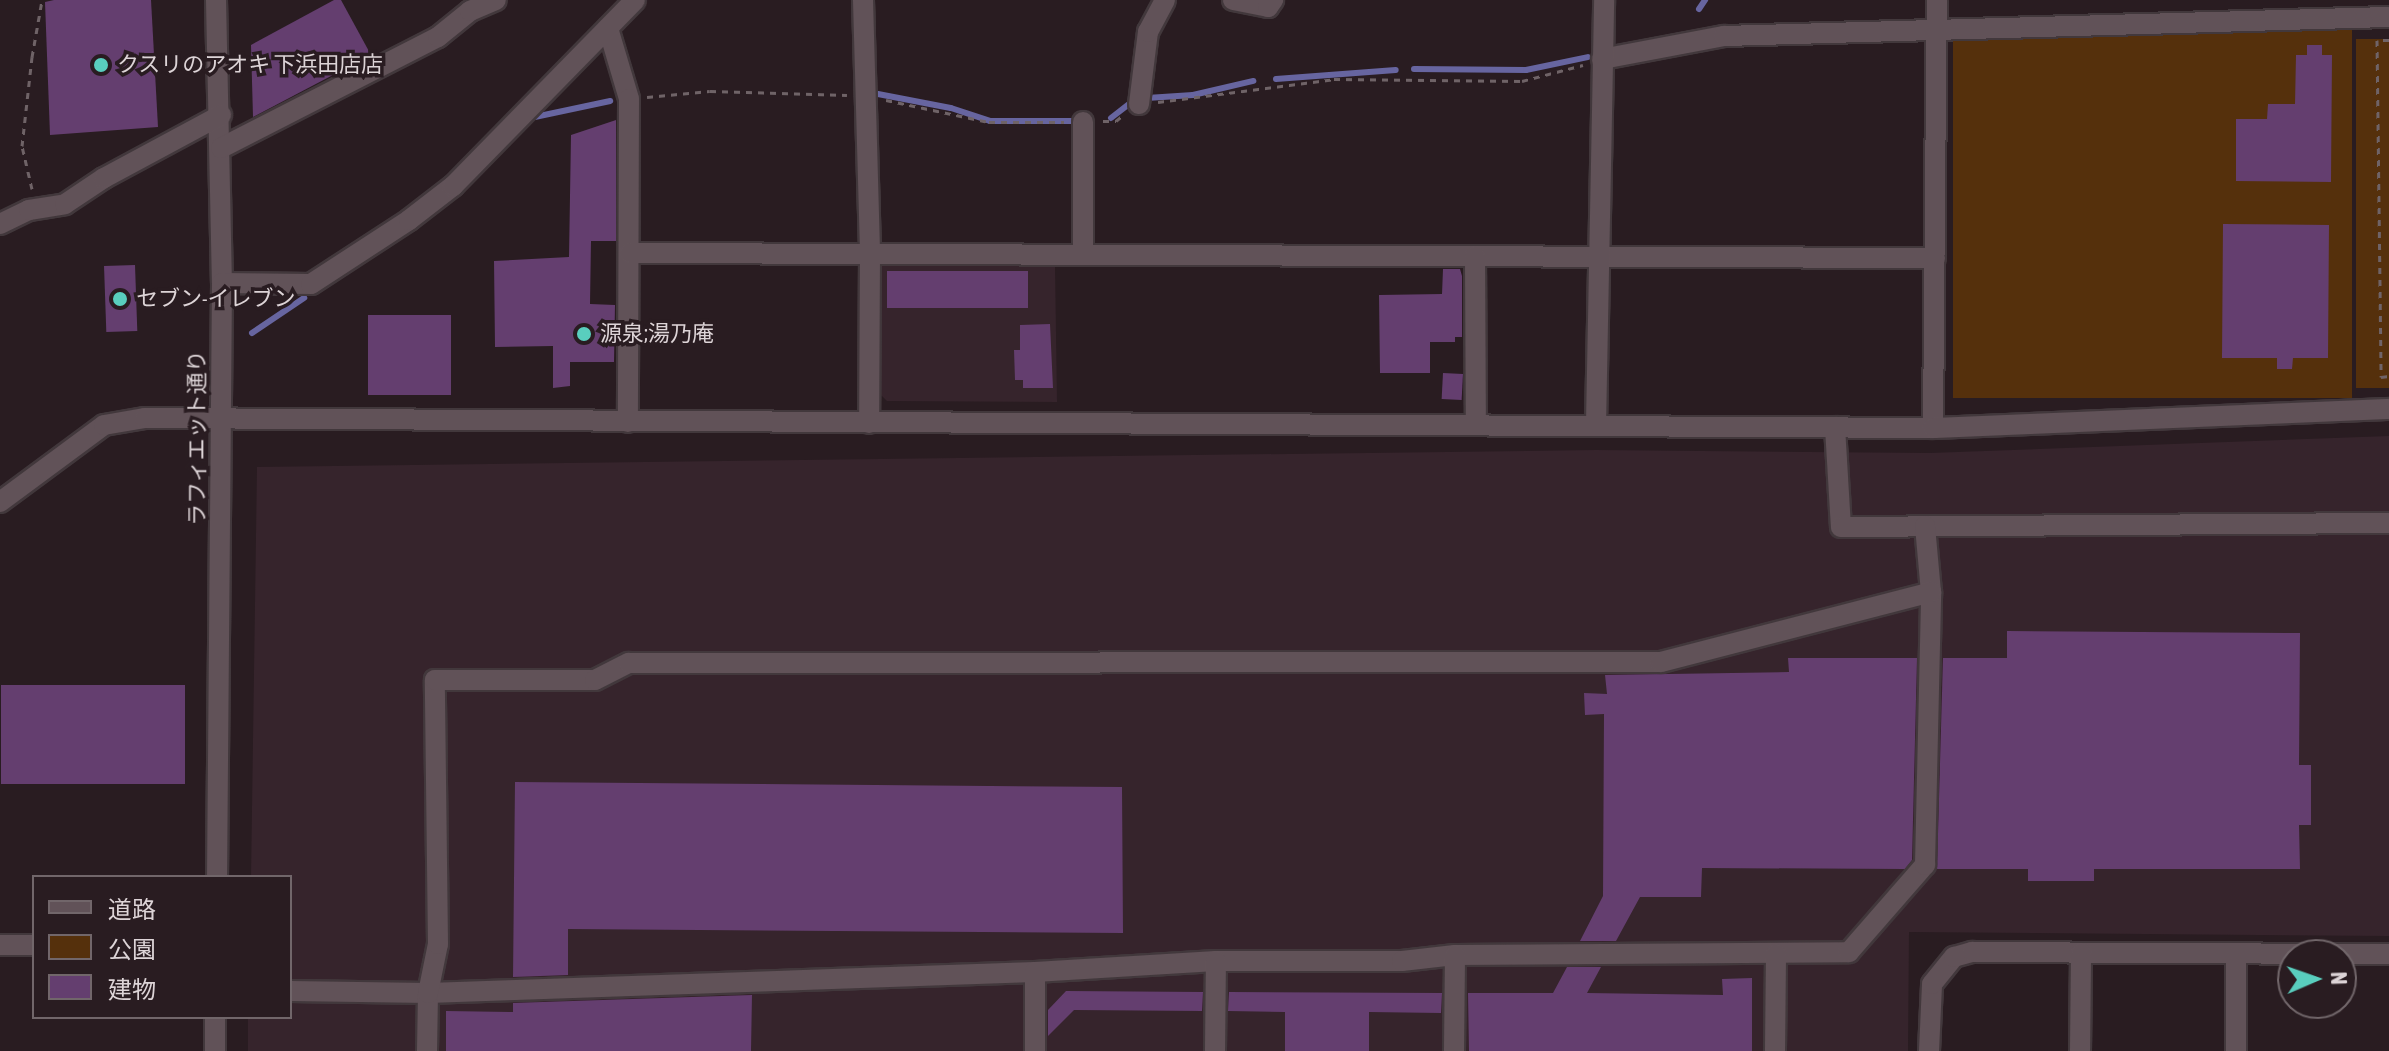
<!DOCTYPE html>
<html>
<head>
<meta charset="utf-8">
<style>
	body { margin:0 }
	#map { position:relative; width:2389px; height:1051px; overflow:hidden; background:#291c21; font-family:"Asap Condensed","Noto Sans JP",sans-serif }
	div>[style] { position:absolute }
	.built>* { inset:0; background:#36242c }
	.green>* { inset:0; background:#55300c; transform-origin:0 0 }
	.stream>* { height:6px; margin:-3px; padding:0 3px; transform-origin:3px; border-radius:3px; background:#6765a0 }
	.building>* { inset:0; background:#643e6f; transform-origin:0 0 }
	.path>* { height:3px; margin-top:-1.5px; transform-origin:0; background:repeating-linear-gradient(90deg,#6f6367 0 6px,transparent 0 12px) }
	.roads { filter:drop-shadow(2px 0 #42383c) drop-shadow(-2px 0 #42383c) drop-shadow(0 2px #42383c) drop-shadow(0 -2px #42383c) }
	.minor>* { height:20px; margin:-10px; padding:0 10px; transform-origin:10px; border-radius:10px; background:#615258 }
	.dots>* { width:22px; height:22px; translate:-50% -50%; box-sizing:border-box; border:4px solid #291c21; border-radius:50% }
	span { translate:-50% -50%; white-space:nowrap; text-align:center; line-height:1.15; -webkit-text-stroke:7px #291c21; paint-order:stroke }
	.poi-label { font-size:22px; color:#ddd4d7 }
	.left { translate:0 -50%; text-align:left }
	.street-label { font-size:22px; color:#ddd4d7 }
	.legend { position:absolute; left:32px; top:875px; width:260px; height:144px; box-sizing:border-box; background:#291c21; border:2px solid #71666a; margin:0; padding:10px 14px; list-style:none; font-size:24px; color:#ddd4d7 }
	.legend li { display:flex; align-items:center; gap:16px; height:40px }
	.legend b { width:40px; border:2px solid #71666a }
	.north { position:absolute; left:2277px; top:939px; width:80px; height:80px; box-sizing:border-box; background:#291c21; border:2px solid #71666a; border-radius:50%; rotate:88deg; font-size:22px; font-weight:700; line-height:32px; text-align:center; color:#ddd4d7 }
	.north::after { content:''; display:block; margin:auto; width:28px; height:36px; background:#59cebe; clip-path:polygon(50% 0,100% 100%,50% 72%,0 100%) }
</style>
</head>
<body>
<div id="map">
	<div class="built">
		<div style="clip-path:polygon(883px 264px,1055px 265px,1057px 402px,887px 401px,876px 390px,877px 269px)"></div>
		<div style="clip-path:polygon(2389px 436px,2389px 936px,1909px 932px,1908px 1051px,248px 1051px,248px 1017px,290px 1017px,290px 877px,251px 877px,257px 467px,1596px 450px,1930px 453px)"></div>
	</div>
	<div class="green">
		<div style="left:2352px;top:29px;width:369px;height:399px;rotate:90deg"></div>
		<div style="left:2389px;top:39px;width:349px;height:33px;rotate:90deg"></div>
	</div>
	<div class="stream">
		<div style="left:1699px;top:9px;width:11px;rotate:-56deg"></div>
		<div style="left:1414px;top:69px;width:112px;rotate:0.5deg"></div>
		<div style="left:1526px;top:70px;width:63px;rotate:-11.8deg"></div>
		<div style="left:1276px;top:79px;width:120px;rotate:-4.3deg"></div>
		<div style="left:878px;top:94px;width:74px;rotate:10.9deg"></div>
		<div style="left:951px;top:108px;width:41px;rotate:18.4deg"></div>
		<div style="left:990px;top:121px;width:84px"></div>
		<div style="left:1147px;top:98px;width:46px;rotate:-3.7deg"></div>
		<div style="left:1193px;top:95px;width:62px;rotate:-13.1deg"></div>
		<div style="left:530px;top:118px;width:82px;rotate:-12deg"></div>
		<div style="left:1111px;top:118px;width:28px;rotate:-38deg"></div>
		<div style="left:252px;top:333px;width:63px;rotate:-33.9deg"></div>
	</div>
	<div class="building">
		<div style="clip-path:polygon(54px 0,151px 0,158px 127px,50px 135px,45px 2px)"></div>
		<div style="clip-path:polygon(334px 0,341px 0,371px 55px,253px 117px,251px 45px)"></div>
		<div style="clip-path:polygon(2307px 45px,2322px 45px,2322px 55px,2332px 55px,2331px 182px,2236px 181px,2236px 119px,2267px 119px,2268px 104px,2295px 104px,2296px 55px,2307px 55px)"></div>
		<div style="clip-path:polygon(616px 120px,616px 241px,591px 241px,590px 304px,615px 305px,614px 362px,570px 362px,570px 386px,553px 388px,553px 346px,495px 347px,494px 261px,569px 257px,571px 135px)"></div>
		<div style="clip-path:polygon(2223px 224px,2329px 225px,2328px 358px,2293px 358px,2292px 369px,2277px 369px,2277px 358px,2222px 358px)"></div>
		<div style="left:135px;top:265px;width:66px;height:31px;rotate:88deg"></div>
		<div style="clip-path:polygon(1443px 269px,1460px 269px,1462px 276px,1462px 337px,1455px 337px,1455px 342px,1430px 342px,1430px 373px,1380px 373px,1379px 295px,1442px 294px)"></div>
		<div style="left:887px;top:271px;width:141px;height:37px"></div>
		<div style="left:368px;top:315px;width:83px;height:80px"></div>
		<div style="clip-path:polygon(1050px 324px,1053px 388px,1023px 388px,1023px 380px,1015px 380px,1014px 350px,1020px 350px,1020px 325px)"></div>
		<div style="left:1443px;top:373px;width:20px;height:26px;rotate:3deg"></div>
		<div style="clip-path:polygon(2007px 631px,2300px 633px,2299px 765px,2311px 765px,2311px 825px,2299px 825px,2300px 869px,2094px 869px,2094px 881px,2028px 881px,2028px 869px,1937px 869px,1943px 658px,2007px 658px)"></div>
		<div style="clip-path:polygon(1788px 658px,1917px 658px,1912px 860px,1905px 869px,1702px 868px,1701px 897px,1640px 897px,1616px 941px,1580px 941px,1603px 896px,1604px 714px,1585px 715px,1584px 693px,1607px 694px,1605px 675px,1789px 672px)"></div>
		<div style="left:1px;top:685px;width:184px;height:99px"></div>
		<div style="clip-path:polygon(515px 782px,1122px 787px,1123px 933px,568px 929px,568px 975px,513px 977px)"></div>
		<div style="clip-path:polygon(1567px 967px,1601px 967px,1587px 993px,1723px 995px,1722px 979px,1752px 978px,1752px 1051px,1469px 1051px,1468px 993px,1553px 993px)"></div>
		<div style="clip-path:polygon(1066px 991px,1203px 992px,1202px 1011px,1074px 1010px,1048px 1036px,1048px 1010px)"></div>
		<div style="clip-path:polygon(1229px 992px,1442px 993px,1441px 1013px,1369px 1012px,1369px 1051px,1285px 1051px,1285px 1012px,1228px 1011px)"></div>
		<div style="clip-path:polygon(752px 995px,751px 1051px,446px 1051px,446px 1011px,513px 1012px,513px 1003px)"></div>
	</div>
	<div class="path">
		<div style="left:2389px;top:40px;width:12px;rotate:180deg"></div>
		<div style="left:2377px;top:40px;width:337px;rotate:89.3deg"></div>
		<div style="left:2381px;top:377px;width:8px;rotate:-7deg"></div>
		<div style="left:647px;top:97px;width:63px;rotate:-5.4deg"></div>
		<div style="left:710px;top:91px;width:137px;rotate:1.7deg"></div>
		<div style="left:886px;top:100px;width:105px;rotate:12.1deg"></div>
		<div style="left:989px;top:122px;width:75px"></div>
		<div style="left:1158px;top:102px;width:177px;rotate:-7.4deg"></div>
		<div style="left:1334px;top:79px;width:188px;rotate:0.6deg"></div>
		<div style="left:1522px;top:81px;width:63px;rotate:-14.7deg"></div>
		<div style="left:1103px;top:121px;width:13px"></div>
		<div style="left:1116px;top:121px;width:8px;rotate:-40deg"></div>
		<div style="left:32px;top:189px;width:44px;rotate:-103.1deg"></div>
		<div style="left:22px;top:146px;width:90px;rotate:-83.6deg"></div>
		<div style="left:32px;top:57px;width:58px;rotate:-80deg"></div>
	</div>
	<div class="roads">
		<div class="minor">
			<div style="left:216px;top:0;width:283px;rotate:88.8deg"></div>
			<div style="left:222px;top:283px;width:594px;rotate:90.48deg"></div>
			<div style="left:863px;top:0;width:255px;rotate:88.4deg"></div>
			<div style="left:870px;top:255px;width:168px;rotate:90.3deg"></div>
			<div style="left:1233px;top:0;width:36px;rotate:11deg"></div>
			<div style="left:1268px;top:7px;width:9px;rotate:-54deg"></div>
			<div style="left:608px;top:28px;width:74px;rotate:73.5deg"></div>
			<div style="left:629px;top:99px;width:323px;rotate:90.2deg"></div>
			<div style="left:1602px;top:59px;width:124px;rotate:-10.7deg"></div>
			<div style="left:1724px;top:36px;width:665px;rotate:-1.64deg"></div>
			<div style="left:1139px;top:104px;width:73px;rotate:-82.9deg"></div>
			<div style="left:1148px;top:32px;width:36px;rotate:-62deg"></div>
			<div style="left:221px;top:148px;width:244px;rotate:-27.1deg"></div>
			<div style="left:438px;top:37px;width:41px;rotate:-39.1deg"></div>
			<div style="left:470px;top:11px;width:28px;rotate:-23deg"></div>
			<div style="left:0;top:224px;width:32px;rotate:-26deg"></div>
			<div style="left:29px;top:210px;width:36px;rotate:-9deg"></div>
			<div style="left:65px;top:204px;width:47px;rotate:-33.7deg"></div>
			<div style="left:104px;top:178px;width:133px;rotate:-28.3deg"></div>
			<div style="left:630px;top:253px;width:1305px;rotate:0.22deg"></div>
			<div style="left:1083px;top:255px;width:133px;rotate:-90deg"></div>
			<div style="left:1475px;top:256px;width:168px;rotate:89.7deg"></div>
			<div style="left:222px;top:283px;width:89px;rotate:0.6deg"></div>
			<div style="left:311px;top:284px;width:117px;rotate:-33.1deg"></div>
			<div style="left:409px;top:220px;width:56px;rotate:-37.7deg"></div>
			<div style="left:453px;top:186px;width:260px;rotate:-45.6deg"></div>
			<div style="left:1596px;top:425px;width:425px;rotate:-88.9deg"></div>
			<div style="left:1835px;top:427px;width:100px;rotate:86.6deg"></div>
			<div style="left:1841px;top:527px;width:548px;rotate:-0.42deg"></div>
			<div style="left:1933px;top:428px;width:428px;rotate:-89.5deg"></div>
			<div style="left:0;top:502px;width:129px;rotate:-36.5deg"></div>
			<div style="left:104px;top:425px;width:42px;rotate:-9.7deg"></div>
			<div style="left:145px;top:418px;width:1788px;rotate:0.32deg"></div>
			<div style="left:1933px;top:428px;width:456px;rotate:-2.4deg"></div>
			<div style="left:0;top:945px;width:34px"></div>
			<div style="left:290px;top:991px;width:138px;rotate:0.8deg"></div>
			<div style="left:428px;top:993px;width:607px;rotate:-1.98deg"></div>
			<div style="left:1035px;top:972px;width:181px;rotate:-3.5deg"></div>
			<div style="left:1216px;top:961px;width:186px"></div>
			<div style="left:1402px;top:961px;width:53px;rotate:-6.5deg"></div>
			<div style="left:1455px;top:955px;width:394px;rotate:-0.4deg"></div>
			<div style="left:1849px;top:952px;width:116px;rotate:-48.9deg"></div>
			<div style="left:1925px;top:865px;width:273px;rotate:-88.7deg"></div>
			<div style="left:1931px;top:592px;width:66px;rotate:-95.2deg"></div>
			<div style="left:215px;top:1051px;width:34px;rotate:-90deg"></div>
			<div style="left:427px;top:1051px;width:58px;rotate:-89deg"></div>
			<div style="left:428px;top:993px;width:50px;rotate:-78.5deg"></div>
			<div style="left:438px;top:944px;width:264px;rotate:-90.7deg"></div>
			<div style="left:435px;top:680px;width:160px"></div>
			<div style="left:595px;top:680px;width:38px;rotate:-27deg"></div>
			<div style="left:629px;top:663px;width:1032px;rotate:-0.06deg"></div>
			<div style="left:1661px;top:662px;width:279px;rotate:-14.5deg"></div>
			<div style="left:1035px;top:1051px;width:79px;rotate:-90deg"></div>
			<div style="left:1215px;top:1051px;width:90px;rotate:-89.4deg"></div>
			<div style="left:1454px;top:1051px;width:96px;rotate:-89.4deg"></div>
			<div style="left:1775px;top:1051px;width:97px;rotate:-89.4deg"></div>
			<div style="left:1929px;top:1051px;width:67px;rotate:-87.4deg"></div>
			<div style="left:1932px;top:984px;width:35px;rotate:-51deg"></div>
			<div style="left:1954px;top:957px;width:19px;rotate:-16deg"></div>
			<div style="left:1972px;top:952px;width:417px;rotate:0.3deg"></div>
			<div style="left:2080px;top:1051px;width:98px;rotate:-89.4deg"></div>
			<div style="left:2236px;top:1051px;width:98px;rotate:-90deg"></div>
		</div>
	</div>
	<div class="dots">
		<div style="left:101px;top:65px;background:#59cebe"></div>
		<div style="left:120px;top:299px;background:#59cebe"></div>
		<div style="left:584px;top:334px;background:#59cebe"></div>
	</div>
	<div class="poi-label">
		<span class="left" style="left:117px;top:65px">クスリのアオキ 下浜田店店</span>
		<span class="left" style="left:136px;top:299px">セブン-イレブン</span>
		<span class="left" style="left:600px;top:334px">源泉;湯乃庵</span>
	</div>
	<div class="street-label">
		<span style="left:197px;top:438px;rotate:-90deg">ラフィエット通り</span>
	</div>
	<ul class="legend">
	<li><b style="height:10px;background:#615258"></b>道路</li>
	<li><b style="height:22px;background:#55300c"></b>公園</li>
	<li><b style="height:22px;background:#643e6f"></b>建物</li>
	</ul>
	<div class="north">N</div>
</div>
</body>
</html>
